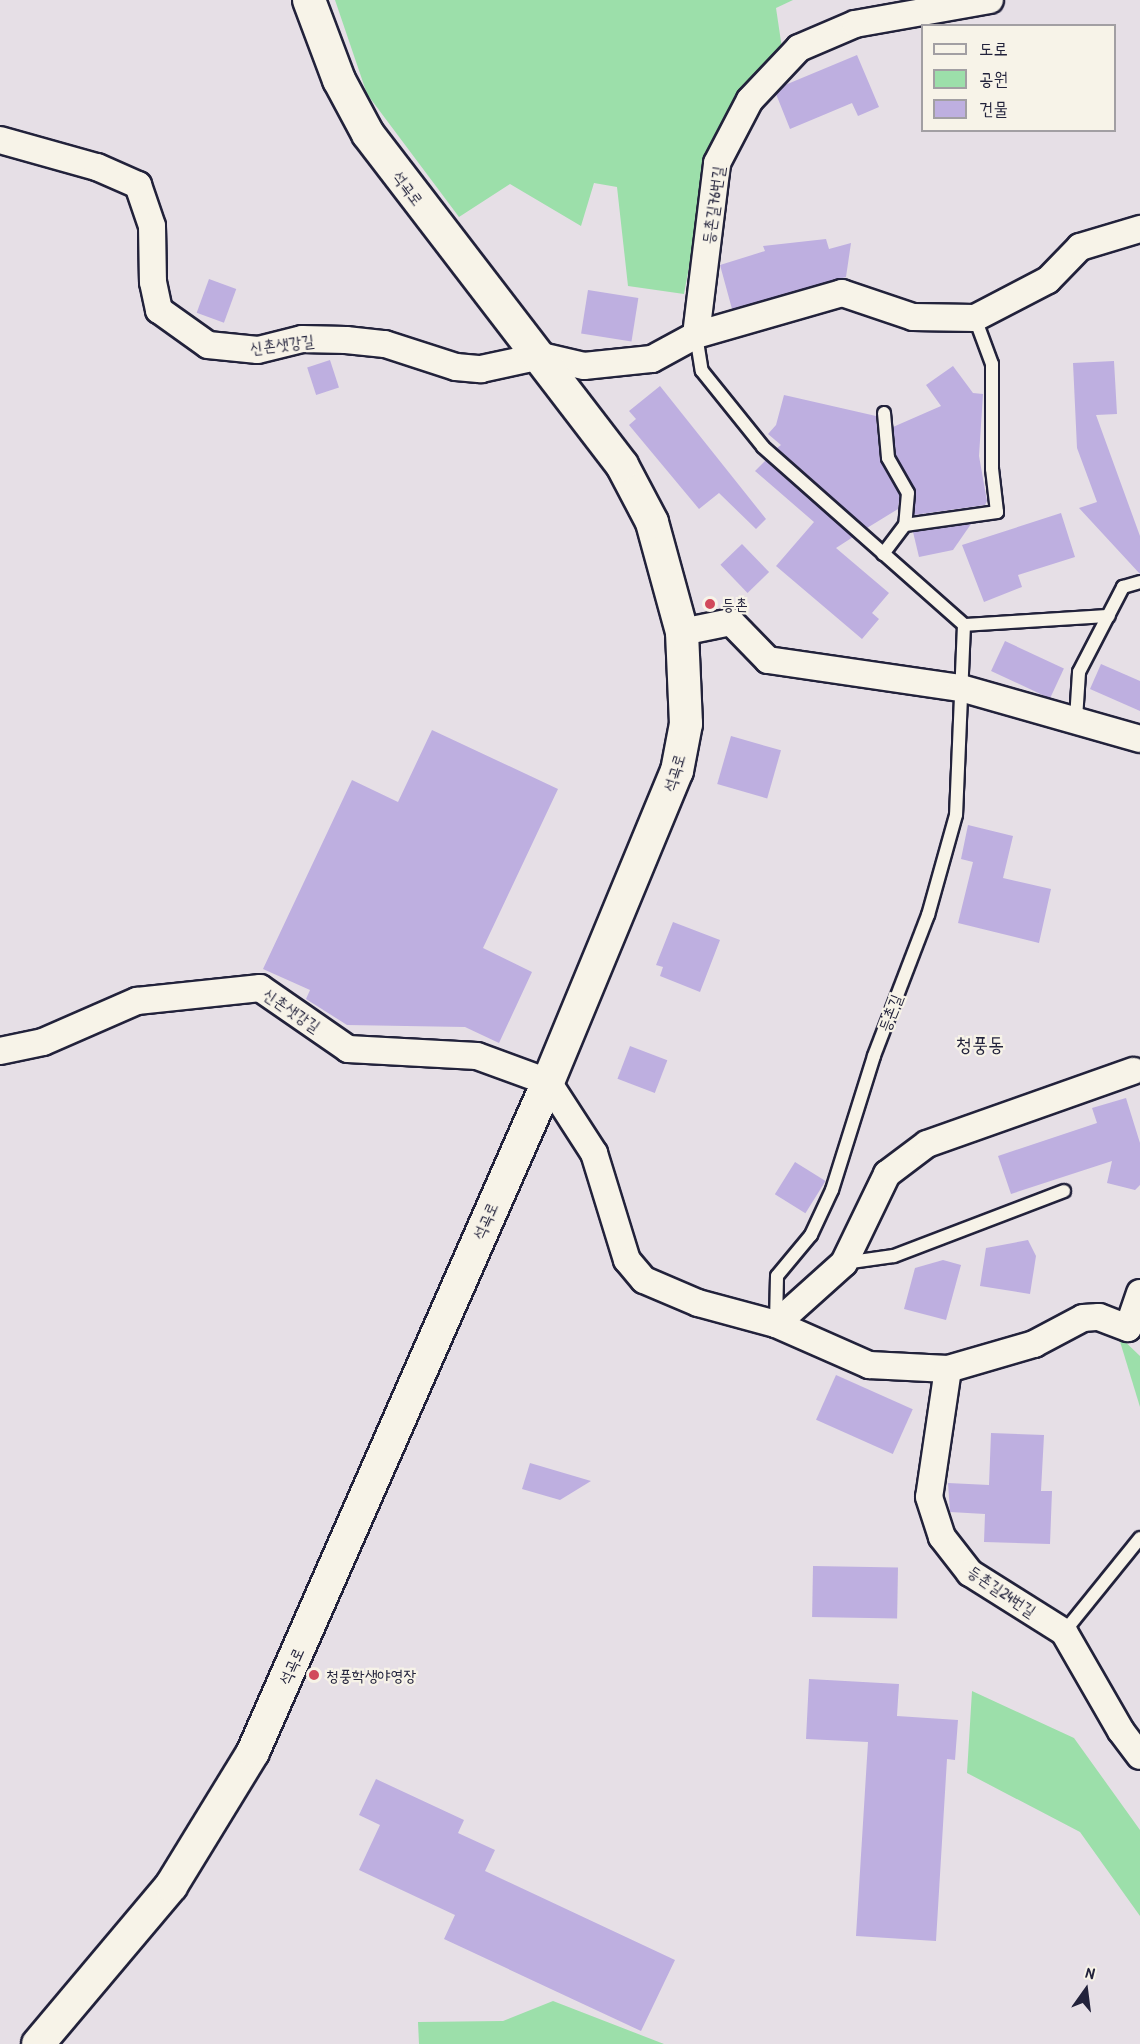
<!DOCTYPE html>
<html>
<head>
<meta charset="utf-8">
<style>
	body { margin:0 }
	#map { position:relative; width:1140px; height:2044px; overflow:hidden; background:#e6dfe6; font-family:"Patrick Hand","Poor Story",sans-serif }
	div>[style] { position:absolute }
	.green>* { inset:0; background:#9cdfaa }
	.building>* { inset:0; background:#beafe0; transform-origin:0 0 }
	.roads { filter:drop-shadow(2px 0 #22223b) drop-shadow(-2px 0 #22223b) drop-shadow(0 2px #22223b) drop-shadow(0 -2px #22223b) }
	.service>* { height:12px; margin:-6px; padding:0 6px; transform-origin:6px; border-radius:6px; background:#f7f3e8 }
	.minor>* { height:26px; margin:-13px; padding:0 13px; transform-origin:13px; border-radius:13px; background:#f7f3e8 }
	.tertiary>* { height:32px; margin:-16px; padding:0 16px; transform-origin:16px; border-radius:16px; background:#f7f3e8 }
	.dots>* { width:16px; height:16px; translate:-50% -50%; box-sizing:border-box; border:3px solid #f7f3e8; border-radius:50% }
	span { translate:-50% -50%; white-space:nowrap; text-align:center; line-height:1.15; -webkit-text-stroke:4.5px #f7f3e8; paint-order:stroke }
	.street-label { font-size:16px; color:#22223b }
	.poi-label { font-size:16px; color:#22223b }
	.left { translate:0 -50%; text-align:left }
	.quarter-label { font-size:20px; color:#22223b }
	.legend { position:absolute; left:921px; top:24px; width:195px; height:108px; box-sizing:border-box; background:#f7f3e8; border:2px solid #a29fa3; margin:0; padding:8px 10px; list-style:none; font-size:18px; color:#22223b }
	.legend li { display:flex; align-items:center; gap:12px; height:30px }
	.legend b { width:30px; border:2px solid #a29fa3 }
	.north { position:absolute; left:1056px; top:1960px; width:60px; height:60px; -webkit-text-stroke:4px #f7f3e8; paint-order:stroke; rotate:14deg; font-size:16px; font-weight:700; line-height:24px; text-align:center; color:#22223b }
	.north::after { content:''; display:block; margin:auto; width:21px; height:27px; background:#22223b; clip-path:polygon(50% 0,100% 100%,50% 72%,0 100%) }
</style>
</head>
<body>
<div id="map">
	<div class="green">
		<div style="clip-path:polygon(335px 0,793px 0,776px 8px,783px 55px,709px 160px,684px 294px,628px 286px,617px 187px,594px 183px,581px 226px,510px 184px,459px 217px,367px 94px)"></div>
		<div style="clip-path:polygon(1118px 1335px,1140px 1356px,1140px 1407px)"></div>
		<div style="clip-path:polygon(972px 1691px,1074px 1738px,1140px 1830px,1140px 1916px,1080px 1832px,967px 1773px)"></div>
		<div style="clip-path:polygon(553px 2001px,664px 2044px,419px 2044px,418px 2022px,503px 2021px)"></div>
	</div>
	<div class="building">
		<div style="clip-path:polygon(857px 55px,879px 107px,858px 116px,852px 103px,790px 129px,776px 94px,785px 85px)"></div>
		<div style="clip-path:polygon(826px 239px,829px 249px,851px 243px,846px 277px,732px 309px,720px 265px,765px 251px,763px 246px)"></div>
		<div style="left:209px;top:279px;width:29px;height:36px;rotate:20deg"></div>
		<div style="left:588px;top:290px;width:51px;height:44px;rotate:9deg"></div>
		<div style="left:330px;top:360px;width:29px;height:24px;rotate:72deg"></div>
		<div style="clip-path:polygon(1114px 361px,1117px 414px,1096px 415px,1140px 536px,1140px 574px,1079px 508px,1097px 502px,1077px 448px,1073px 363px)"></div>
		<div style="clip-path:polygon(953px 366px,973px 393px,983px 394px,979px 456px,987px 501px,985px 505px,914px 515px,915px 490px,896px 455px,893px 427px,941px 406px,926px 385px)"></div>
		<div style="clip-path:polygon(660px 386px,766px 519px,756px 529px,719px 493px,699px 509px,629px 425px,636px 419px,629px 411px)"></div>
		<div style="clip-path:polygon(784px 395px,876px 416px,880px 459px,900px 495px,898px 509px,867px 528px,777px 448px,781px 445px,768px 434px,776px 425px)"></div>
		<div style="clip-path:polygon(766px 460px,853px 537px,836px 548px,889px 593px,872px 613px,879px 619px,862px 639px,776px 566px,814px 522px,755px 471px)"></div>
		<div style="clip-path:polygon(1061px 513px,1075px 557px,1018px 575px,1022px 587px,984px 602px,962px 545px)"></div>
		<div style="clip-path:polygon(971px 524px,953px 550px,919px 557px,913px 532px)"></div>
		<div style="left:742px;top:544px;width:39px;height:30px;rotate:46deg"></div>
		<div style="left:1005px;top:641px;width:65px;height:33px;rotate:25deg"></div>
		<div style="clip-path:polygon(1101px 664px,1140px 681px,1140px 711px,1090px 689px)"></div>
		<div style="clip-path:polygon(432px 730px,558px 789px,483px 948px,532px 972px,499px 1043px,465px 1027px,347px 1025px,306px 999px,310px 990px,263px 969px,352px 780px,398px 802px)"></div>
		<div style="left:731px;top:736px;width:52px;height:50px;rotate:16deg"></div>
		<div style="clip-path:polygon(968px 825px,1013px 836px,1003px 878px,1051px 889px,1039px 943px,958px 923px,973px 862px,961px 859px)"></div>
		<div style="clip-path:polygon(673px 922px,720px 940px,700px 992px,660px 976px,663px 967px,656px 965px)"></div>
		<div style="left:630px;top:1046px;width:40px;height:35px;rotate:21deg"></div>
		<div style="clip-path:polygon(1126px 1098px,1140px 1143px,1140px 1185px,1135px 1190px,1107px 1183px,1112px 1161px,1011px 1194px,998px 1156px,1097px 1123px,1092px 1108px)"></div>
		<div style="left:795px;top:1162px;width:36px;height:38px;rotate:32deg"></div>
		<div style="clip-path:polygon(1028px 1240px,1036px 1256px,1030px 1294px,980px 1286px,986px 1248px)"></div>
		<div style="clip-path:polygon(943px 1260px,961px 1265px,946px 1320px,904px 1309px,915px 1268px)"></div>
		<div style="left:836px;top:1375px;width:84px;height:49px;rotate:24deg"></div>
		<div style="clip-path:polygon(991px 1433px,1044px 1435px,1041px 1491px,1052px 1491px,1050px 1544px,984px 1542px,985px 1514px,950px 1512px,948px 1483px,989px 1485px)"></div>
		<div style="clip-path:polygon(530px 1463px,591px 1481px,560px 1500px,522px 1489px)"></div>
		<div style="left:813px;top:1566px;width:85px;height:51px;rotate:1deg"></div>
		<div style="clip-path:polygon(809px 1679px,899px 1684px,897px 1716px,958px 1720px,955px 1760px,947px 1759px,936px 1941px,856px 1936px,868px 1742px,806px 1739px)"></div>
		<div style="clip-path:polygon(376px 1779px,464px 1820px,458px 1833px,495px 1850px,485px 1871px,675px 1960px,641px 2031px,444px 1939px,455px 1915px,359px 1870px,380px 1825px,359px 1815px)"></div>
	</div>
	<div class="roads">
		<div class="service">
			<div style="left:696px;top:335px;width:36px;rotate:81deg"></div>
			<div style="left:702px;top:371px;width:97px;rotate:51.2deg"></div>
			<div style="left:763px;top:447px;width:268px;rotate:41.5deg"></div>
			<div style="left:964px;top:625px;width:190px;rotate:92.4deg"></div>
			<div style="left:956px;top:815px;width:104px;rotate:105.6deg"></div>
			<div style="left:928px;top:915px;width:151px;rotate:111deg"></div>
			<div style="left:874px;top:1056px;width:140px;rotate:107.4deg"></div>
			<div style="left:832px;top:1190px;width:50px;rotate:115deg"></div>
			<div style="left:811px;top:1235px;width:53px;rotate:129.7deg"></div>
			<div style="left:777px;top:1276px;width:46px;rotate:91.2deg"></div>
			<div style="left:884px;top:413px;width:45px;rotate:84.9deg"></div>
			<div style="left:888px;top:458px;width:40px;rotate:60.3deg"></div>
			<div style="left:908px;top:493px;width:32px;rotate:95deg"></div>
			<div style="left:883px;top:554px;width:36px;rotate:-53deg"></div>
			<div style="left:905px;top:525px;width:93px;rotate:-8deg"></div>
			<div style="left:997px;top:512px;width:43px;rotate:-96.6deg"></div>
			<div style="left:992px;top:469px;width:105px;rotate:-90deg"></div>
			<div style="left:992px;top:364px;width:49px;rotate:-110.3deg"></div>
			<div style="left:964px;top:625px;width:145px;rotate:-3.6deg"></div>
			<div style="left:1076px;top:719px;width:47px;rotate:-86.3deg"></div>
			<div style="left:1079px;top:672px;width:96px;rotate:-62.6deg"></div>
			<div style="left:1123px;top:587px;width:18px;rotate:-16deg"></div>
			<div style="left:844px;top:1263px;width:50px;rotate:-8deg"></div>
			<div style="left:894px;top:1256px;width:182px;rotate:-20.9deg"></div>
			<div style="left:1064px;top:1632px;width:121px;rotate:-51deg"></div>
		</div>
		<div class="minor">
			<div style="left:0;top:140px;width:101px;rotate:15.6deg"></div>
			<div style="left:97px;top:167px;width:45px;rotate:23.7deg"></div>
			<div style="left:138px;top:185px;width:43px;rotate:71.1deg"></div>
			<div style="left:152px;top:226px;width:56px;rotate:89deg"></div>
			<div style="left:153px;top:282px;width:29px;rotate:78deg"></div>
			<div style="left:159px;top:310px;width:60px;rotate:35.5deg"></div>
			<div style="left:208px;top:345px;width:50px;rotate:5.7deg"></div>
			<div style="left:258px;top:350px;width:45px;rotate:-14deg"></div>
			<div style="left:302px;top:339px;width:44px;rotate:1.3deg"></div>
			<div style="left:346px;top:340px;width:39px;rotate:6deg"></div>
			<div style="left:385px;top:344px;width:75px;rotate:17.9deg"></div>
			<div style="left:456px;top:367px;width:25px;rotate:5deg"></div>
			<div style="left:481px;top:369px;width:61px;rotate:-12.2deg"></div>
			<div style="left:541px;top:356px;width:44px;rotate:13.1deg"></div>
			<div style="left:584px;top:366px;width:68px;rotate:-5.9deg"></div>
			<div style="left:652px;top:359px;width:50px;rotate:-28.6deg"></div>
			<div style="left:696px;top:335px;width:152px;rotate:-16deg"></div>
			<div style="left:842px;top:293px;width:75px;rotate:18.7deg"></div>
			<div style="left:913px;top:317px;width:62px;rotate:0.9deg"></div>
			<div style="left:975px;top:318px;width:82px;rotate:-27.5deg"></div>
			<div style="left:1048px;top:280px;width:46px;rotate:-45.9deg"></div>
			<div style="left:1080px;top:247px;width:63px;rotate:-16.7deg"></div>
			<div style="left:696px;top:335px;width:173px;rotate:-83deg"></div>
			<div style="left:717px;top:163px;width:71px;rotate:-62.4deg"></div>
			<div style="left:750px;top:100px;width:71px;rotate:-46.7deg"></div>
			<div style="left:799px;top:48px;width:61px;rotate:-23.2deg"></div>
			<div style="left:855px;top:24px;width:137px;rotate:-10.1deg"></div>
			<div style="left:682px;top:632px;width:50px;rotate:-11.5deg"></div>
			<div style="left:731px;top:622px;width:53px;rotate:45.8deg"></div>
			<div style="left:768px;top:660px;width:195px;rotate:8.3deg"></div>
			<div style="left:961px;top:688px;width:186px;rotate:15.9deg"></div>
			<div style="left:0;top:1051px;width:44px;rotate:-11.8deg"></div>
			<div style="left:43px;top:1042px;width:103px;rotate:-23.6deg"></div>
			<div style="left:137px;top:1001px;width:124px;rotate:-6deg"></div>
			<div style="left:260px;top:988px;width:107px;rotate:34.7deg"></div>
			<div style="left:348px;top:1049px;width:129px;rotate:3.1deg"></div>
			<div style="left:477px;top:1056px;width:76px;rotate:20.1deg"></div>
			<div style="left:548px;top:1082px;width:85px;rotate:57.1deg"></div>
			<div style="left:594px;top:1153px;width:112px;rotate:72.9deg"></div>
			<div style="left:627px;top:1260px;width:26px;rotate:50deg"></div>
			<div style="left:644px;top:1280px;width:59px;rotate:23.1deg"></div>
			<div style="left:698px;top:1303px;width:81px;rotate:15.1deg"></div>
			<div style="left:776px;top:1324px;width:102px;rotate:23.8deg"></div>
			<div style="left:869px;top:1365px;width:79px;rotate:2.9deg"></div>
			<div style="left:948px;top:1369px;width:90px;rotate:-16.2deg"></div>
			<div style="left:1034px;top:1344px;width:55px;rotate:-28deg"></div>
			<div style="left:1083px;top:1318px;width:16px;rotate:-4deg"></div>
			<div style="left:1099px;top:1317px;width:31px;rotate:21deg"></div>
			<div style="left:1128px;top:1328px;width:37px;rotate:-71deg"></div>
			<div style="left:776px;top:1324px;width:91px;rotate:-41.9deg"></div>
			<div style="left:844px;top:1263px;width:99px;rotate:-64.2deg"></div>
			<div style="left:887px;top:1174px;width:50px;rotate:-36.9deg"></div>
			<div style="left:927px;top:1144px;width:219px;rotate:-19.5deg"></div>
			<div style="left:948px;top:1369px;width:129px;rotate:98.4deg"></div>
			<div style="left:929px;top:1497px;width:42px;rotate:72deg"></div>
			<div style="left:942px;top:1537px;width:46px;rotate:52.1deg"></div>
			<div style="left:970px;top:1573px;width:111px;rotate:32.1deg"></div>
			<div style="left:1064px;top:1632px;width:114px;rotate:60.1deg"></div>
			<div style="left:1121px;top:1731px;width:31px;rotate:53deg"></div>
		</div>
		<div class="tertiary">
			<div style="left:38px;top:2044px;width:207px;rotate:-49.9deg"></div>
			<div style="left:171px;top:1886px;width:157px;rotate:-58.5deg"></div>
			<div style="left:253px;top:1752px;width:732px;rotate:-66.24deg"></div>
			<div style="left:548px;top:1082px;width:337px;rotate:-67.5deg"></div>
			<div style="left:677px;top:771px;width:48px;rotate:-79.2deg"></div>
			<div style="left:686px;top:724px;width:92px;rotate:-92.5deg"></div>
			<div style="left:682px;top:632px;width:114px;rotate:-105.3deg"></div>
			<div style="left:652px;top:522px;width:64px;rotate:-117.8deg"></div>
			<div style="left:622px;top:465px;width:417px;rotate:-127.5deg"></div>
			<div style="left:368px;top:134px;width:61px;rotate:-118.2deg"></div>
			<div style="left:339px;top:80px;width:85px;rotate:-110.6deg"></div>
		</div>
	</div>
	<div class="dots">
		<div style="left:710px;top:604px;background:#d1495b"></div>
		<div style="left:314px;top:1675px;background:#d1495b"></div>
	</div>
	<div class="street-label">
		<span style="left:408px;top:188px;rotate:53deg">석곡로</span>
		<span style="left:713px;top:205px;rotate:-82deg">등촌길76번길</span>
		<span style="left:282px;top:344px;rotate:-7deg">신촌샛강길</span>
		<span style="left:674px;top:773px;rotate:-73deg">석곡로</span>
		<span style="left:292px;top:1010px;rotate:34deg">신촌샛강길</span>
		<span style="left:890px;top:1013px;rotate:-69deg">등촌길</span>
		<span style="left:485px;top:1221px;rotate:-66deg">석곡로</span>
		<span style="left:1002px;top:1591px;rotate:34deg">등촌길24번길</span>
		<span style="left:291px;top:1666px;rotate:-66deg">석곡로</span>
	</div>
	<div class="poi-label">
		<span class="left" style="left:722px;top:604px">등촌</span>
		<span class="left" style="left:326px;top:1675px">청풍학생야영장</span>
	</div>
	<div class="quarter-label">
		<span style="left:980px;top:1043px">청풍동</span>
	</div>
	<ul class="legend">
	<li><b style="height:8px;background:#f7f3e8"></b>도로</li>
	<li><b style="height:16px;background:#9cdfaa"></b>공원</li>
	<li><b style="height:16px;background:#beafe0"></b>건물</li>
	</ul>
	<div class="north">N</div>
</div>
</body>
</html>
